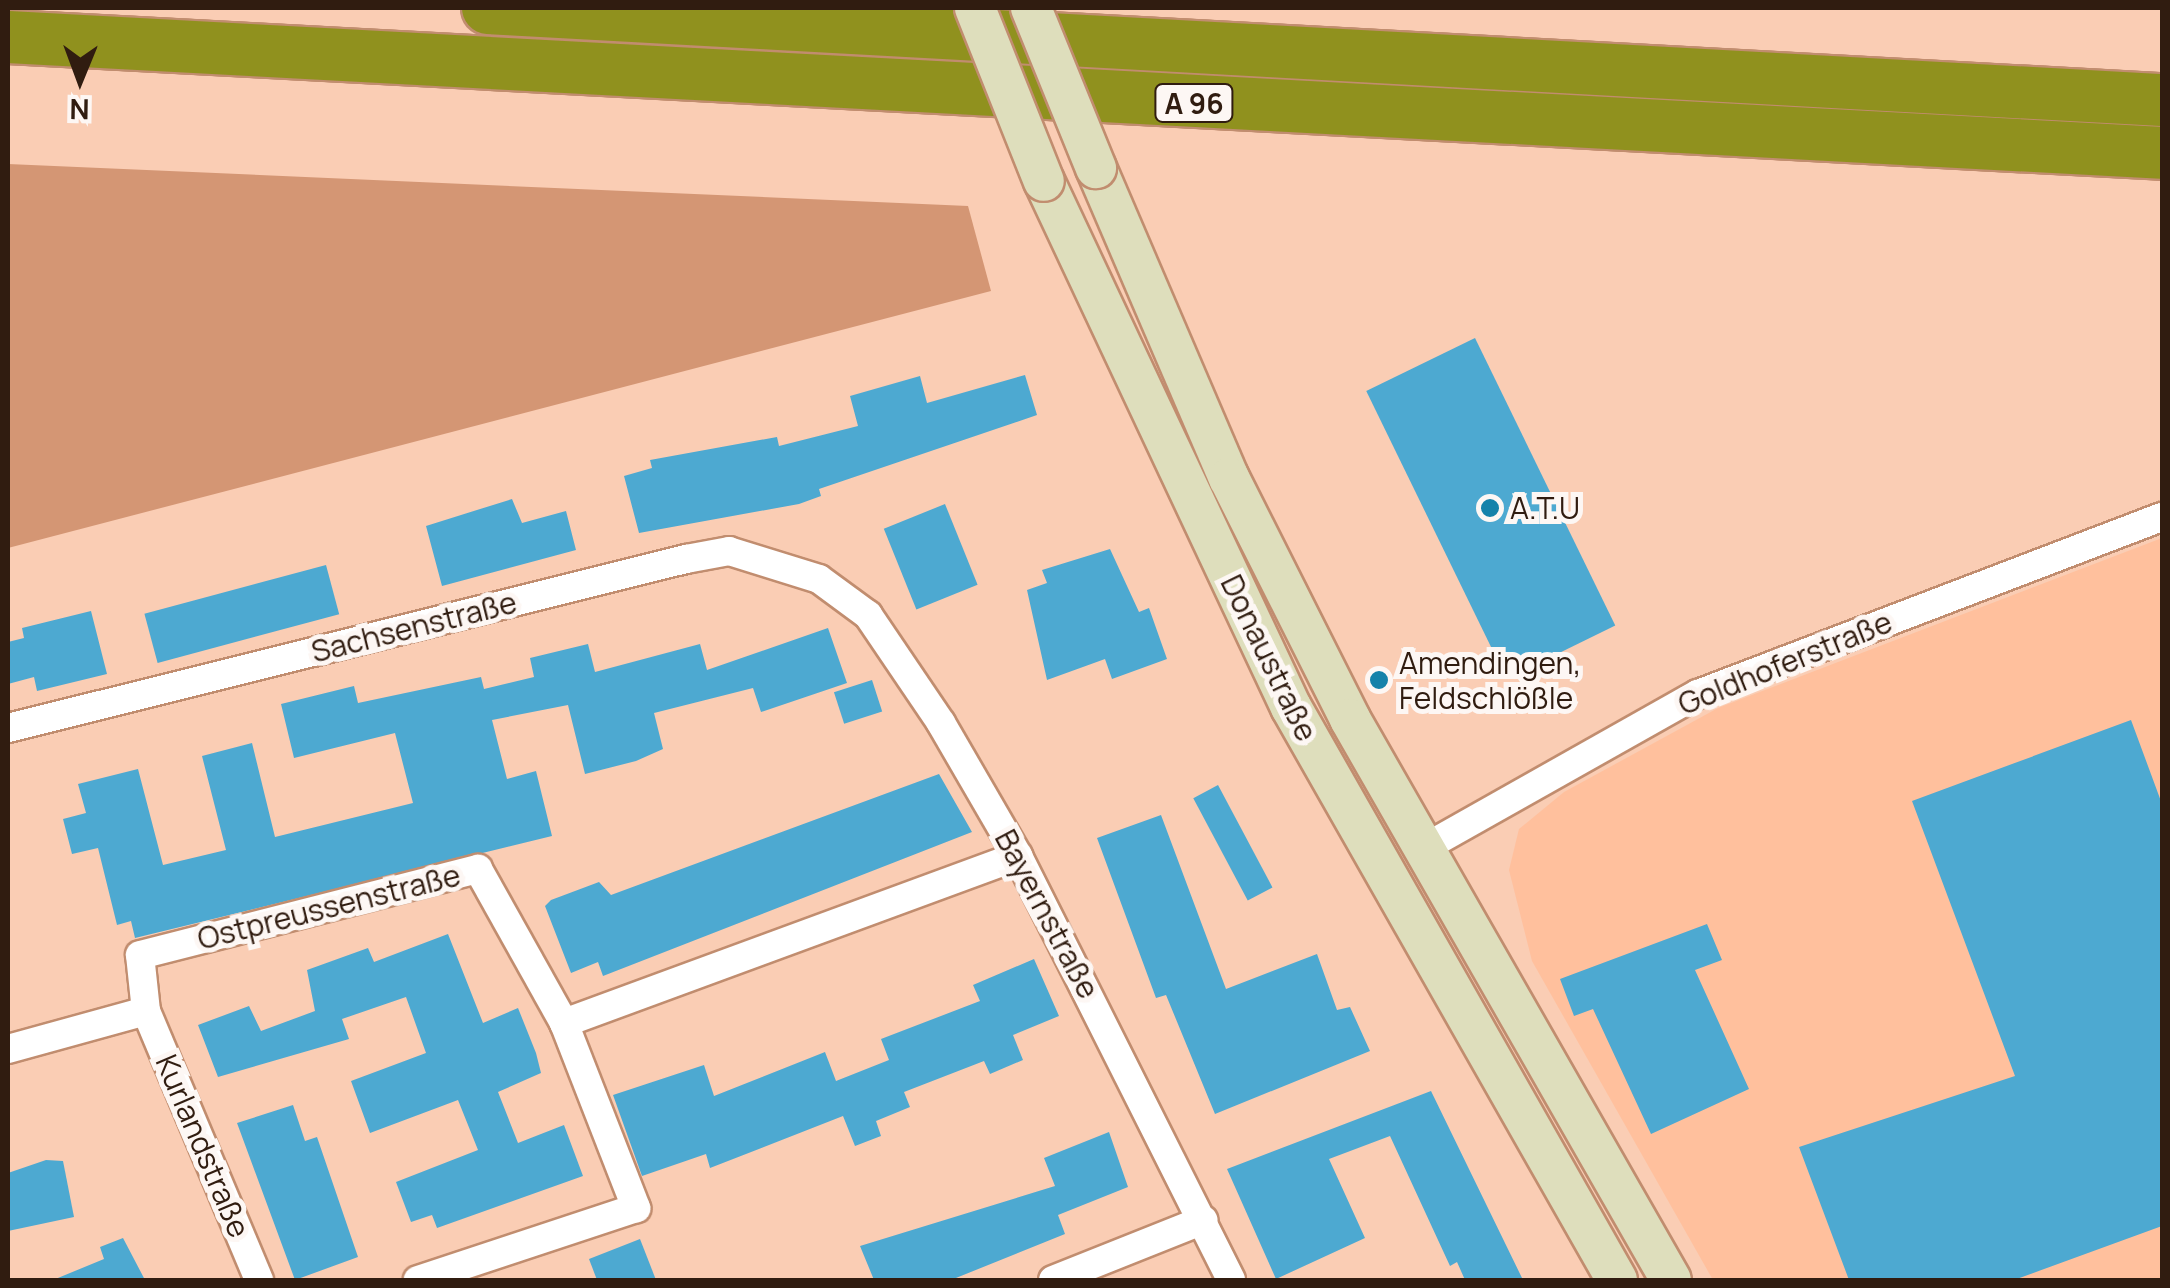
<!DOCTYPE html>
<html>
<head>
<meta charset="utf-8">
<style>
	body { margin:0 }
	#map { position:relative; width:2170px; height:1288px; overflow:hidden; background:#facdb4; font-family:Manrope,sans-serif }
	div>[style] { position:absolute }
	.built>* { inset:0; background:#ffc09d }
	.green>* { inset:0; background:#d49674 }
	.building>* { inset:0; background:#4da9d1; transform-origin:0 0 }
	.roads { filter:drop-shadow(2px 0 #c18d6f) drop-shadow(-2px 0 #c18d6f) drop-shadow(0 2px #c18d6f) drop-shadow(0 -2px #c18d6f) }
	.street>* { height:28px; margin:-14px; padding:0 14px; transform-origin:14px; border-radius:14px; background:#fff }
	.secondary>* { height:40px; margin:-20px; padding:0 20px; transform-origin:20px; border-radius:20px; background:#dedebc }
	.highway>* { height:52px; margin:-26px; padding:0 26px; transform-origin:26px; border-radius:26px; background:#90911e }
	.bridges { filter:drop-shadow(2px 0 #c18d6f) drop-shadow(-2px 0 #c18d6f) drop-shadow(0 2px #c18d6f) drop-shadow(0 -2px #c18d6f) }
	.secondary-bridge>* { height:40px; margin:-20px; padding:0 20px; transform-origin:20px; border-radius:20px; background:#dedebc }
	.dots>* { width:28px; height:28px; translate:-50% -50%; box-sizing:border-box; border:5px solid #fdf7f4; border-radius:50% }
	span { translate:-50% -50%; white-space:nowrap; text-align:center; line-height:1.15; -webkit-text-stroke:10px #fdf7f4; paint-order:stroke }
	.shield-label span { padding:2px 8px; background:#fdf7f4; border:2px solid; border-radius:8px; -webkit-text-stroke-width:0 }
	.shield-label { font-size:28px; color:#301c10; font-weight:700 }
	.poi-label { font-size:30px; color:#301c10 }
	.left { translate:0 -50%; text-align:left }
	.street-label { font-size:30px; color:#301c10 }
	.frame { position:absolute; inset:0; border:10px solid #301c10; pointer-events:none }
	.north { position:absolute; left:30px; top:30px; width:100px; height:100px; -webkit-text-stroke:8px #fdf7f4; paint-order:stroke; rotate:181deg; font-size:28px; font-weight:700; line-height:40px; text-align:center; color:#301c10 }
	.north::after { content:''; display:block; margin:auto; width:35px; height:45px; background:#301c10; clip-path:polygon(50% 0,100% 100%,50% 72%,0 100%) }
</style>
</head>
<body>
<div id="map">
	<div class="built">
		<div style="clip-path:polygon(2162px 538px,2162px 1280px,1713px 1280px,1532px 961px,1509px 870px,1519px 829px,1564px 792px,1718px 708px)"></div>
	</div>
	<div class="green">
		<div style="clip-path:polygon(8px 164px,968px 206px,991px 291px,8px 548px)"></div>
	</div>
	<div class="building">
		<div style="left:1475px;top:338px;width:320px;height:121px;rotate:64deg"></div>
		<div style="clip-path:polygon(1025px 375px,1037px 415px,819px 489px,821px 496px,799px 504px,639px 533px,624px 476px,652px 468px,650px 460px,777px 437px,779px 446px,858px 426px,850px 396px,920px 376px,927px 403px)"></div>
		<div style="clip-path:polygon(512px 499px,522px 523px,566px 511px,576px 550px,442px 586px,426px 526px)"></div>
		<div style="left:945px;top:504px;width:87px;height:66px;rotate:68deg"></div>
		<div style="clip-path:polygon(1110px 549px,1139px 612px,1149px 608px,1167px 659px,1112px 679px,1105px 659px,1047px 680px,1027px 590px,1047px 583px,1042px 570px)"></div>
		<div style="left:326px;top:565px;width:51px;height:188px;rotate:75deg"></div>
		<div style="clip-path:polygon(91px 611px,107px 674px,37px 691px,34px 677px,8px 684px,8px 642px,24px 638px,22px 628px)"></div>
		<div style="clip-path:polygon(828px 628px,847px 683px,761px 712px,753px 688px,654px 713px,663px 749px,636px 761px,585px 774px,568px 705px,492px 720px,507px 779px,536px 771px,552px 836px,135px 938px,131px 921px,117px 925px,98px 848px,72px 854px,63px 819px,86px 813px,78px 784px,138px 769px,163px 865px,226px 850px,202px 756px,252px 743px,275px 837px,413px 803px,395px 733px,294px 758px,281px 704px,354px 686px,358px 703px,481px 677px,484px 689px,534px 677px,530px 658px,588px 644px,595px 672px,700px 644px,707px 670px)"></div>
		<div style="left:872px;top:680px;width:33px;height:40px;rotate:72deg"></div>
		<div style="clip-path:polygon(2131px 720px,2162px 804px,2162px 1226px,2014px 1280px,1849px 1280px,1799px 1147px,2015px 1076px,1912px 801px)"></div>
		<div style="clip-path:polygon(939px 774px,972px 832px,603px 976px,598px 962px,571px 973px,545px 906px,551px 900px,599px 882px,611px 895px)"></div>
		<div style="left:1218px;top:785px;width:116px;height:28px;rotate:62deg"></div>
		<div style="clip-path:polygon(1161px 815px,1226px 989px,1317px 954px,1337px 1010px,1350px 1007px,1370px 1051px,1215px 1114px,1166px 995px,1156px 998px,1097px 838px)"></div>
		<div style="clip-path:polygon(1707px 924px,1722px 960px,1695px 970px,1749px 1089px,1651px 1134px,1593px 1009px,1574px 1016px,1560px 979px)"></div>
		<div style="clip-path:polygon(448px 934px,483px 1023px,518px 1008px,536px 1053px,541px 1073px,498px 1092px,518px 1143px,564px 1125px,583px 1176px,437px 1228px,432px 1215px,411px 1222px,396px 1182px,478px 1150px,458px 1100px,370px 1133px,351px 1081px,426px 1053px,406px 997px,342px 1019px,349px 1039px,218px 1077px,198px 1025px,249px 1006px,261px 1031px,315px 1011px,307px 970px,368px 948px,374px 962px)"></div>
		<div style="clip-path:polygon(1034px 959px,1059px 1016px,1013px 1035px,1023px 1060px,990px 1074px,984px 1061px,904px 1092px,910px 1107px,876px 1121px,881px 1136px,855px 1146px,843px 1116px,710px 1168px,706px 1154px,642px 1176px,613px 1095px,704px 1065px,714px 1096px,825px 1052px,836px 1081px,889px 1060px,881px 1039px,980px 1001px,973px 985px)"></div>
		<div style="clip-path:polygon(1431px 1091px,1523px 1280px,1465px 1280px,1457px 1262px,1450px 1266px,1390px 1136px,1329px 1159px,1365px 1238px,1276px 1279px,1227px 1169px)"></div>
		<div style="clip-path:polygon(293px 1105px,305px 1141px,317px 1137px,358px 1257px,295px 1280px,237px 1123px)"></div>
		<div style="clip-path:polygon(1109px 1132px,1128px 1187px,1058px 1215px,1065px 1234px,951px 1280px,874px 1280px,860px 1246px,1055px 1186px,1044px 1158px)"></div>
		<div style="clip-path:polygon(46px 1160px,63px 1161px,74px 1217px,8px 1231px,8px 1173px)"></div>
		<div style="clip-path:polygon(123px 1238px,145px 1280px,53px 1280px,104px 1259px,100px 1247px)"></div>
		<div style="clip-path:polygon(640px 1239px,656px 1280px,597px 1280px,589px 1259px)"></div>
	</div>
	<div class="roads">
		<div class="street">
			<div style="left:8px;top:728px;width:699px;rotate:-14deg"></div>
			<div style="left:686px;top:559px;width:44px;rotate:-10.5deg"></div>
			<div style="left:729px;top:551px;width:94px;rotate:17.3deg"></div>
			<div style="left:819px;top:579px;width:61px;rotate:36.3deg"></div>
			<div style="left:868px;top:615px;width:130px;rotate:55.9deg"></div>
			<div style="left:941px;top:723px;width:154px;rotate:59.9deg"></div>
			<div style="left:1018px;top:856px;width:474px;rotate:63.3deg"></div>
			<div style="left:1426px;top:847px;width:312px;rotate:-29.4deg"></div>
			<div style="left:1698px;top:694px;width:497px;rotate:-20.9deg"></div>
			<div style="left:146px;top:1011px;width:292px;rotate:67.2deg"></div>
			<div style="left:564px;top:1023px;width:484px;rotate:-20.2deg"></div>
			<div style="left:8px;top:1049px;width:143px;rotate:-15.4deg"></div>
			<div style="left:146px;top:1011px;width:56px;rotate:-96.1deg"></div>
			<div style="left:140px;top:955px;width:349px;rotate:-14.3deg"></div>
			<div style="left:478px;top:869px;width:176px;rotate:60.8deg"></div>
			<div style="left:564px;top:1023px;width:199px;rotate:68.7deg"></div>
			<div style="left:636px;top:1208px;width:230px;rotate:161.7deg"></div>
			<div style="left:1053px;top:1280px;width:162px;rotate:-21.7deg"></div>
		</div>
		<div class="secondary">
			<div style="left:1096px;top:168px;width:337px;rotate:66.8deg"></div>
			<div style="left:1229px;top:478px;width:270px;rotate:63.3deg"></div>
			<div style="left:1350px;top:719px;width:646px;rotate:60.22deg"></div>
			<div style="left:1044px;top:181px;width:581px;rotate:64.85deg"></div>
			<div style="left:1291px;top:707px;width:659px;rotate:60.36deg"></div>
		</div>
		<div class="highway">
			<div style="left:488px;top:8px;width:1677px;rotate:3.15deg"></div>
			<div style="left:8px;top:37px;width:2157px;rotate:3.08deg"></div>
		</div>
	</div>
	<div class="bridges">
		<div class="secondary-bridge">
			<div style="left:975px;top:8px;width:186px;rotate:68.3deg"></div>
			<div style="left:1031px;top:8px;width:173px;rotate:67.9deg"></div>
		</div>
	</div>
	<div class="dots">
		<div style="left:1490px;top:508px;background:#1582aa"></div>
		<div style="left:1379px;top:680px;background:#1582aa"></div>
	</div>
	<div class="shield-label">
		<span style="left:1194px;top:103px">A 96</span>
	</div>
	<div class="poi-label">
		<span class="left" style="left:1510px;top:508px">A.T.U</span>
		<span class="left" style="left:1399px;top:680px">Amendingen,<br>Feldschlößle</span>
	</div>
	<div class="street-label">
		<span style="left:414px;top:627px;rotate:-14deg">Sachsenstraße</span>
		<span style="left:1269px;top:658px;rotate:64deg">Donaustraße</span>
		<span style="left:1785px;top:663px;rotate:-22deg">Goldhoferstraße</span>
		<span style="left:329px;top:907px;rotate:-14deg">Ostpreussenstraße</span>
		<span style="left:1047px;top:914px;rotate:62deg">Bayernstraße</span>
		<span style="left:203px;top:1146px;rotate:67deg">Kurlandstraße</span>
	</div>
	<div class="frame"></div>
	<div class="north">N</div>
</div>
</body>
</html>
